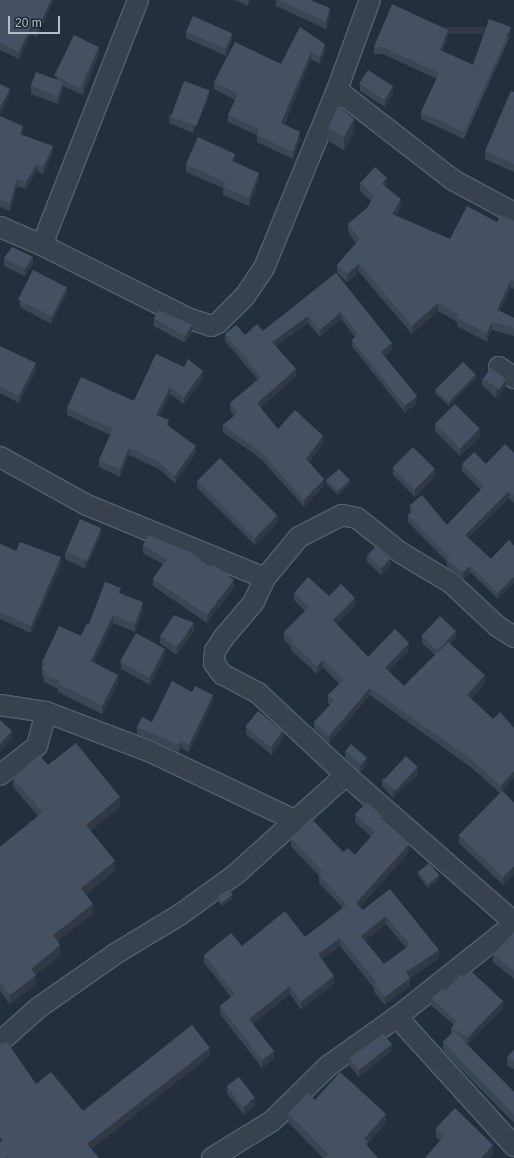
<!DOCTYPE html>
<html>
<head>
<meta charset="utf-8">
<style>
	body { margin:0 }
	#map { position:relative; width:514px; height:1158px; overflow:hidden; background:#242f3e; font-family:Arial,sans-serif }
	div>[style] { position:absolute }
	.roads { filter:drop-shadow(1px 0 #565f6c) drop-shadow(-1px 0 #565f6c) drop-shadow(0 1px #565f6c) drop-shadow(0 -1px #565f6c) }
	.minor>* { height:20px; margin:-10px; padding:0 10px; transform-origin:10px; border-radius:10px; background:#38414e }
	.wall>* { inset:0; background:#3b4654 }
	.shaded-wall>* { inset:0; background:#303945; transform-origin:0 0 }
	.building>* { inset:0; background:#455162; transform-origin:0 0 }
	span { translate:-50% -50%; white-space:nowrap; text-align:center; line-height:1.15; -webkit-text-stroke:3px #1d2633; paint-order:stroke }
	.scale { position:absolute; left:8px; top:16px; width:52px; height:18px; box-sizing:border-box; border:2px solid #b4bcc9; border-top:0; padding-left:5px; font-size:12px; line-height:14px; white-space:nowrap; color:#b4bcc9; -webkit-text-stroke:3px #1d2633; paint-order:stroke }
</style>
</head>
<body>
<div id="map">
	<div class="roads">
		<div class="minor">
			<div style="left:337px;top:90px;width:147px;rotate:37.8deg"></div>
			<div style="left:453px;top:180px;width:69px;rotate:28.4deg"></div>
			<div style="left:0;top:227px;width:46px;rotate:23.2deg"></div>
			<div style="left:42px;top:245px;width:162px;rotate:26.7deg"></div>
			<div style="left:187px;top:318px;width:25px;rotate:18deg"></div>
			<div style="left:211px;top:326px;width:8px;rotate:-23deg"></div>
			<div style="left:218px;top:323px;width:38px;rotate:-45deg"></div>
			<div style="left:245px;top:296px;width:34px;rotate:-56deg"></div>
			<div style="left:264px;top:268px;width:192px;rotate:-67.7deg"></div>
			<div style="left:337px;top:90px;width:96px;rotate:-69.9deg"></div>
			<div style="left:42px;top:245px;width:263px;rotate:-68.6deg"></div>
			<div style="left:499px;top:367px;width:19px;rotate:36deg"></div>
			<div style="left:0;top:457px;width:99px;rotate:28.9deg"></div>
			<div style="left:87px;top:505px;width:192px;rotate:22.3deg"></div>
			<div style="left:514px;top:637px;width:20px;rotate:-147deg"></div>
			<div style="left:497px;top:626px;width:63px;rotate:-136.9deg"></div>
			<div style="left:451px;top:583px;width:58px;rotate:-149deg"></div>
			<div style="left:401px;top:553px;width:56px;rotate:-141.5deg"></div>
			<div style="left:357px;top:518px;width:15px;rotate:-169deg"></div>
			<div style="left:342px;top:515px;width:48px;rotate:152.9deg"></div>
			<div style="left:299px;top:537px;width:53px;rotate:129.7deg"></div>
			<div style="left:265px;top:578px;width:26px;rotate:115deg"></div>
			<div style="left:254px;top:602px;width:46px;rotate:130.6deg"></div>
			<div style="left:224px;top:637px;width:17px;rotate:123deg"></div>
			<div style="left:215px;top:651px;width:12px;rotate:95deg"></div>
			<div style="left:214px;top:663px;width:14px;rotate:54deg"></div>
			<div style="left:222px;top:674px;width:41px;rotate:27.8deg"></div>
			<div style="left:258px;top:693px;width:120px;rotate:43deg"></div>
			<div style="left:346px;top:775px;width:223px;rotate:41.2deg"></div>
			<div style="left:0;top:705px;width:47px;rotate:8.7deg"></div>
			<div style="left:46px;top:712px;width:112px;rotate:20.9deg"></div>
			<div style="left:151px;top:752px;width:161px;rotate:25.4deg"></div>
			<div style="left:0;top:775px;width:47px;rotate:-38.1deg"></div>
			<div style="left:37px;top:746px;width:35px;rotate:-75deg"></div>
			<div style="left:397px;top:1017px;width:174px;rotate:47.8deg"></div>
			<div style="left:0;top:1042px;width:51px;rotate:-41.8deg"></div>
			<div style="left:38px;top:1008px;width:94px;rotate:-35deg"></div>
			<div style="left:115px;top:954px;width:77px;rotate:-31.2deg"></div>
			<div style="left:181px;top:914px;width:68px;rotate:-36deg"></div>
			<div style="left:236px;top:874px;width:148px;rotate:-42deg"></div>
			<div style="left:212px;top:1158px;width:70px;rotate:-31.7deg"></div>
			<div style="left:272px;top:1121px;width:78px;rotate:-44.5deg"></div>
			<div style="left:328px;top:1066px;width:85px;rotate:-35.4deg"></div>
			<div style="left:397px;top:1017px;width:149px;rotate:-38.5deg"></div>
		</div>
	</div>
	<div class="wall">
		<div style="clip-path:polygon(0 0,54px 0,37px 37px,31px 34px,19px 59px,0 50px)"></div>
		<div style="clip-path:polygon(235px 0,250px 0,248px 6px)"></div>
		<div style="clip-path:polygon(276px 0,310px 0,330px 16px,326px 29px,276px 6px)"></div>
		<div style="clip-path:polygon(300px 27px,325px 51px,320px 64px,311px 59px,284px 125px,300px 139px,293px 159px,257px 142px,257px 135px,228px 122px,228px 115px,235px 100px,214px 89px,214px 82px,281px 64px)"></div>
		<div style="clip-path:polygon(186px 31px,232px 40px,226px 56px,186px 38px)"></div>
		<div style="clip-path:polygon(511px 34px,464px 139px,421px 119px,421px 112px,437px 79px,383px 54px,374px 54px,374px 47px,448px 37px,442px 51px,473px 65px)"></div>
		<div style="clip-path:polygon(99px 54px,83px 95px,63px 86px,63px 89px,58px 104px,31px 94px,31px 86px,57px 80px,57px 77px)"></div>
		<div style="clip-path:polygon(360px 84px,393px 93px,385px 107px,360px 91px)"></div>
		<div style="clip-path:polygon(514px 92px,514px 172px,485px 159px,485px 151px)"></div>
		<div style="clip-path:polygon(209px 97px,193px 133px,169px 123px,169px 116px)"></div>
		<div style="clip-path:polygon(0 116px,23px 133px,22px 135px,53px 153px,43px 174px,37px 171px,26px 189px,17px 186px,10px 211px,0 207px)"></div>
		<div style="clip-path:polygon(328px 128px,354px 132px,344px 150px,328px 141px)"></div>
		<div style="clip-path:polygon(235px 161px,235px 162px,259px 180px,249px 206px,223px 195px,223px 188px,186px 172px,186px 164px)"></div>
		<div style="clip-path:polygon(360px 183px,387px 186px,386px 187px,401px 207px,396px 216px,450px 239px,497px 222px,514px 221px,514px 289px,511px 288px,500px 311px,514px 318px,514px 336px,492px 330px,487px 342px,457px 326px,457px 322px,438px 311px,412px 334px,359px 272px,347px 282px,337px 273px,337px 265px,356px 243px,348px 232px,348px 224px,367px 208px,371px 201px,360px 191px)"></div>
		<div style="clip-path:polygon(4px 258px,33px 264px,25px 276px,4px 266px)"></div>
		<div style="clip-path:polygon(336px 273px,392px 350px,384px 356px,417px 403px,405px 413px,352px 346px,352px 340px,355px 337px,341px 319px,320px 337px,308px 323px,276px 346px,296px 376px,260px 408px,278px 429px,323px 443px,309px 462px,324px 486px,304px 507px,261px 459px,223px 432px,223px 425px,234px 416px,230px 410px,230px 403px,258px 380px,225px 341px,225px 334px,245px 335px,263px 331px)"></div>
		<div style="clip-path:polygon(67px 294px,51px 324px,20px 307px,20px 300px)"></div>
		<div style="clip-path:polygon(154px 318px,192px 332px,185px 343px,154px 326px)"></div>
		<div style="clip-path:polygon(0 346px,36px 370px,19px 403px,0 393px)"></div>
		<div style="clip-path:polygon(156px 354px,203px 378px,184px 404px,170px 394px,159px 417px,196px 453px,175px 483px,159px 469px,129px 455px,120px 477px,99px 467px,99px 460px,110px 435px,67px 415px,67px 408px,134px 401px)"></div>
		<div style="clip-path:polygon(476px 378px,449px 406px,435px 393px,435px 389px)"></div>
		<div style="clip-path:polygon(482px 378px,506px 386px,496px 398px,482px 385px)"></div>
		<div style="clip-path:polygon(435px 424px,480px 437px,460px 456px,435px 431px)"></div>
		<div style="clip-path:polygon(514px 453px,514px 503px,509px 498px,468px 538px,491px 559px,509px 540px,498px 599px,470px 572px,463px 579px,447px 567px,447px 562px,408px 522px,408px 515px,411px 512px,410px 512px,410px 505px,447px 525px,481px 490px,462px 471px,462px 464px,486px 464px)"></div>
		<div style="clip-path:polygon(393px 468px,435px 476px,415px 497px,393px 475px)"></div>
		<div style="clip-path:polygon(197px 480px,278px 522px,255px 545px,197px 488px)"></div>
		<div style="clip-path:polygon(326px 480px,350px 484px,338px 495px,326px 483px)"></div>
		<div style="clip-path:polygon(101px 535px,85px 569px,65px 559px,65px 552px)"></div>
		<div style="clip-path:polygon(0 544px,16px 551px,61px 565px,31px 633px,0 619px)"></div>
		<div style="clip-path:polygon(143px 546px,234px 587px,207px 623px,153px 586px,153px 579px,163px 564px,143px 553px)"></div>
		<div style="clip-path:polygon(367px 555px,391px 565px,381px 575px,367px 562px)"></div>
		<div style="clip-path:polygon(121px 593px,143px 610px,135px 632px,113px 623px,94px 663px,118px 683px,102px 714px,58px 692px,58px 689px,44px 682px,44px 678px,42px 677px,42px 662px,81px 636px,89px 624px)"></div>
		<div style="clip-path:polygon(294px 593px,329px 596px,355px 606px,336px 624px,368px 657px,409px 650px,389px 671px,404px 686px,435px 655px,422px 643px,422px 636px,456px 638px,450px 644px,485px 683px,471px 699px,493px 719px,503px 791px,514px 803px,514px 874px,503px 885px,459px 843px,459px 835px,500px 793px,472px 768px,370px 695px,329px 743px,314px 729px,314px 722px,330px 705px,328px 703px,328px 695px,339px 684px,323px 667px,317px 674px,291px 650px,291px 647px,284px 640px,284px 632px,305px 611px,294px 600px)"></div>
		<div style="clip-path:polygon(194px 630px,177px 655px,160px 643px,160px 636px)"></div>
		<div style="clip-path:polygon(165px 656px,150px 685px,121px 669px,121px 662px)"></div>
		<div style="clip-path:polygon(213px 702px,189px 752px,181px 748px,179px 752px,137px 734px,137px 727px)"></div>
		<div style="clip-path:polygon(246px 727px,283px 738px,272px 755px,246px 734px)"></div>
		<div style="clip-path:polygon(345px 751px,367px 765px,360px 772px,345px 758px)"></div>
		<div style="clip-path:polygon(48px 765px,120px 807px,90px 831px,115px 871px,86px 894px,93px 914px,57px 941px,60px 955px,36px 975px,36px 984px,10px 1005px,0 991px,0 847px,38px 816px,13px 787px,13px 778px)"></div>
		<div style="clip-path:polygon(418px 774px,393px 798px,382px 786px,382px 779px)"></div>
		<div style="clip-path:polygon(evenodd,355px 814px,382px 821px,409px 852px,360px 907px,363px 910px,390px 889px,439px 958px,410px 978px,410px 986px,385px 1005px,374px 992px,374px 988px,340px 946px,322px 959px,334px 984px,301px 1010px,290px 994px,253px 1024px,274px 1059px,262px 1068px,220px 1014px,220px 1006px,231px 997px,204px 963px,204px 955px,242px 946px,305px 937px,343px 908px,319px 883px,319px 876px,291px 846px,291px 838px,355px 855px,371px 837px,355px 822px,355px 814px,386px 924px,406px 948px,384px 964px,365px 941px,386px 924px)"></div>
		<div style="clip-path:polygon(418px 871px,439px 879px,428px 888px,418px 875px)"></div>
		<div style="clip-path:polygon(218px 897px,233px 899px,222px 906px,218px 901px)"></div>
		<div style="clip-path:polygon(514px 932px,514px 979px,493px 962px,493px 954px)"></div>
		<div style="clip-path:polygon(465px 977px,503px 1008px,468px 1044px,464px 1042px,514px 1092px,514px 1123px,443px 1051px,443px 1042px,451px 1034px,451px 1028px,454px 1025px,431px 1005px,431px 998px,446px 990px)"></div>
		<div style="clip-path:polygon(514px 1050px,514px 1069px,507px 1066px,507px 1057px)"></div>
		<div style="clip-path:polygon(392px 1051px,359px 1077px,349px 1065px,349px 1058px)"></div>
		<div style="clip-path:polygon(227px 1086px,255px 1106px,244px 1115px,227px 1093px)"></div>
		<div style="clip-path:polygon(315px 1100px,386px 1123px,368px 1143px,368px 1147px,378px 1158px,323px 1158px,288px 1122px,288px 1113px)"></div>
		<div style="clip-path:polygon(436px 1128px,493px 1154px,489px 1158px,425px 1158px,440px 1141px,436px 1137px)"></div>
	</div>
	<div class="shaded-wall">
		<div style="clip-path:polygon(51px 0,54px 0,37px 37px,37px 30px)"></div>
		<div style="clip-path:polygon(248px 0,250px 0,248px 6px)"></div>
		<div style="clip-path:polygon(330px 8px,330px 16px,326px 29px,326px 22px)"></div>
		<div style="clip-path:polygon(31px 27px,31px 34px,19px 59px,19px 52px)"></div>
		<div style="left:511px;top:27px;width:7px;height:115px;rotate:90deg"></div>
		<div style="clip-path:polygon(448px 30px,448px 37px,440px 57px,440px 50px)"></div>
		<div style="clip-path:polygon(232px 33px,232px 40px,226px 56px,226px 49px)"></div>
		<div style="clip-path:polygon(325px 44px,325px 51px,320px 64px,320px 57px)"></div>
		<div style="clip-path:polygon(99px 47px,99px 54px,83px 95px,83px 87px)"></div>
		<div style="clip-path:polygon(311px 52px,311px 59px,281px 130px,281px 123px)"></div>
		<div style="clip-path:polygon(63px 82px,63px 89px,58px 104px,58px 96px)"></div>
		<div style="clip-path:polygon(393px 86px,393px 93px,385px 107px,385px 100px)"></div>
		<div style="clip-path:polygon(10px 89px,10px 96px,0 115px,0 108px)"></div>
		<div style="clip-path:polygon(209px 90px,209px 97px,193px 133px,193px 126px)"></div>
		<div style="clip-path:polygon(354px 119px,354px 132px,344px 150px,344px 137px)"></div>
		<div style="clip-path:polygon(23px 126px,23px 133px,20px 141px,20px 134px)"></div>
		<div style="clip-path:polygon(300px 132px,300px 139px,293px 159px,293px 152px)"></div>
		<div style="clip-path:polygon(53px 146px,53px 153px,43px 174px,43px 167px)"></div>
		<div style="clip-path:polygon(235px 154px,235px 161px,232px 168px,232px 161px)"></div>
		<div style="clip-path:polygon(37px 164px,37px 171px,26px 189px,26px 182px)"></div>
		<div style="clip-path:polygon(259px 173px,259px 180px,249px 206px,249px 198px)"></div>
		<div style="clip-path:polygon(387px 178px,387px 186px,382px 192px,382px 184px)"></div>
		<div style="clip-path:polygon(17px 179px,17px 186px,10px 211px,10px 204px)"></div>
		<div style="clip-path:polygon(401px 199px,401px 207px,392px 222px,392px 214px)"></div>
		<div style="clip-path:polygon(33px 257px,33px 264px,25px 276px,25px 269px)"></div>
		<div style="clip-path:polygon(359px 264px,359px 272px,347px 282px,347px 274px)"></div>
		<div style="clip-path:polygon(511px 280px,511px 288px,497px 318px,497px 310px)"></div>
		<div style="clip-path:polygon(67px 287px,67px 294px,51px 324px,51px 317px)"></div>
		<div style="clip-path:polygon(438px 303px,438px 311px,412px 334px,412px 326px)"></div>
		<div style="clip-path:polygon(341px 312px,341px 319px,320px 337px,320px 330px)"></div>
		<div style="clip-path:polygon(308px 316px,308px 323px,272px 349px,272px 342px)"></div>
		<div style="clip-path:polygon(492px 322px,492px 330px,487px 342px,487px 333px)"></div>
		<div style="clip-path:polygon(192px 325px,192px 332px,185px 343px,185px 336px)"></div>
		<div style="clip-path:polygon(392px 343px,392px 350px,381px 359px,381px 352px)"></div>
		<div style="clip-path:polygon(36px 363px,36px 370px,19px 403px,19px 396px)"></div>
		<div style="clip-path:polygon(296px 369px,296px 376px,257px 410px,257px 403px)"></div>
		<div style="clip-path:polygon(203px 371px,203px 378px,184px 404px,184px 397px)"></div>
		<div style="clip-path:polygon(476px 375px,476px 378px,449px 406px,449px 402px)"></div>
		<div style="clip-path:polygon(506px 379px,506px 386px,496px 398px,496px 390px)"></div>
		<div style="clip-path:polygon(170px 387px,170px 394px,156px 423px,156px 415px)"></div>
		<div style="clip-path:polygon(417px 396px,417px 403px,405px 413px,405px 406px)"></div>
		<div style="clip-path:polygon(480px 429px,480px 437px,460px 456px,460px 449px)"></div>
		<div style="clip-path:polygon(323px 436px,323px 443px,306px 466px,306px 459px)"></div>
		<div style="clip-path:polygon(196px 446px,196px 453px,175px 483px,175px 476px)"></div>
		<div style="clip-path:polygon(129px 448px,129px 455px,120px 477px,120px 469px)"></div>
		<div style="clip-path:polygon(435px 469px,435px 476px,415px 497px,415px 489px)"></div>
		<div style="clip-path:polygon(324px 479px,324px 486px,304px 507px,304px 500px)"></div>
		<div style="clip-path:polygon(350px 480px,350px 484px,338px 495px,338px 491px)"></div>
		<div style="clip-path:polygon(509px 491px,509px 498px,465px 541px,465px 535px)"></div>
		<div style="clip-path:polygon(278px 515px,278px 522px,255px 545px,255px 538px)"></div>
		<div style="clip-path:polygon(101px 528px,101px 535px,85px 569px,85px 562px)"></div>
		<div style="clip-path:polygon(61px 557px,61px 565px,31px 633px,31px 626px)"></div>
		<div style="clip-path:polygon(391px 558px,391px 565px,381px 575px,381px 568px)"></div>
		<div style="clip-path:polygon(470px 566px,470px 572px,463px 579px,463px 572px)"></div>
		<div style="clip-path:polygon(514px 577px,514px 583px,498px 599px,498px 593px)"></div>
		<div style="clip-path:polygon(234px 580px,234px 587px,207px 623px,207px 615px)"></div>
		<div style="clip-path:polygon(355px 598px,355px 606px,333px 628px,333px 620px)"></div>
		<div style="clip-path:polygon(143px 602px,143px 610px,135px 632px,135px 624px)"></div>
		<div style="clip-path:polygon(113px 615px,113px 623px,91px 669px,91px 661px)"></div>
		<div style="clip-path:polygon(194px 623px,194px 630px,177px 655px,177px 647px)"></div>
		<div style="clip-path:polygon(456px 631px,456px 638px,438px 658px,438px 650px)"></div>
		<div style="clip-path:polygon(409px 643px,409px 650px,385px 675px,385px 668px)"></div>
		<div style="clip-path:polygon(165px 649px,165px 656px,150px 685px,150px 678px)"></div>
		<div style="clip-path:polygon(323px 660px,323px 667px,317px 674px,317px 666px)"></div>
		<div style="clip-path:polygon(118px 675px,118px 683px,102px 714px,102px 706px)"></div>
		<div style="clip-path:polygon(485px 675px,485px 683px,467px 703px,467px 695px)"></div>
		<div style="clip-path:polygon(370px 688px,370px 695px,329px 743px,329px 736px)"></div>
		<div style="clip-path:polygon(213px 695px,213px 702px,189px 752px,189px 745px)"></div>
		<div style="clip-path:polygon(12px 731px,12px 739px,0 752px,0 744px)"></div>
		<div style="clip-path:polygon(283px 731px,283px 738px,272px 755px,272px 747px)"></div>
		<div style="clip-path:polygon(181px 741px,181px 748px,179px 752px,179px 745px)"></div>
		<div style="clip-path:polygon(367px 758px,367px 765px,360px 772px,360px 765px)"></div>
		<div style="clip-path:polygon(418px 767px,418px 774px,393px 798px,393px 791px)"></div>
		<div style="clip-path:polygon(514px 771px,514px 778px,501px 793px,501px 786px)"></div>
		<div style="clip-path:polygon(120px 797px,120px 807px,86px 835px,86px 825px)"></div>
		<div style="clip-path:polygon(409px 844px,409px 852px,356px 912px,356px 903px)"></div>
		<div style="clip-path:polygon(115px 861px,115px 871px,81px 898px,81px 888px)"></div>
		<div style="clip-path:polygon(514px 866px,514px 874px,503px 885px,503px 877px)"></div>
		<div style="clip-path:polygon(439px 875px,439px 879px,428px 888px,428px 884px)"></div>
		<div style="clip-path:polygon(233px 895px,233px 899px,222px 906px,222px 903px)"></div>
		<div style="clip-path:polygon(93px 904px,93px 914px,53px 945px,53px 935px)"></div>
		<div style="clip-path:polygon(386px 916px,386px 924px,361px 944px,361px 936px)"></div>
		<div style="clip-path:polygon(340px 938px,340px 946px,318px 962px,318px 954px)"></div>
		<div style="clip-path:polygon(60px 945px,60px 955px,34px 977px,36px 975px,36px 984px,10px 1005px,10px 995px,31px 969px)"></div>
		<div style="clip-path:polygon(439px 950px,439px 958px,406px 980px,406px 972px)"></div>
		<div style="clip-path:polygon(334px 976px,334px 984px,301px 1010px,301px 1002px)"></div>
		<div style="clip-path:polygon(410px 978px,410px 986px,385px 1005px,385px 997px)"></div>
		<div style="clip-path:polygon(290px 986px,290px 994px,249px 1027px,249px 1019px)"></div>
		<div style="clip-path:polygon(503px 1001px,503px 1008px,468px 1044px,468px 1037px)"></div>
		<div style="clip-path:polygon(392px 1044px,392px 1051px,359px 1077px,359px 1070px)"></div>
		<div style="clip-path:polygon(210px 1048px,210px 1056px,87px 1153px,87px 1144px)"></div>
		<div style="clip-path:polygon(274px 1051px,274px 1059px,262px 1068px,262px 1060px)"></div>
		<div style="clip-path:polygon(255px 1098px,255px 1106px,244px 1115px,244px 1108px)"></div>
		<div style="clip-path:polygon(386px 1114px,386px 1123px,368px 1143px,368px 1150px,366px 1154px,364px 1139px)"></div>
		<div style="clip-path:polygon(493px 1145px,493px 1154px,489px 1158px,481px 1158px)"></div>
	</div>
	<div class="building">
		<div style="clip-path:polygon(0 0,51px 0,37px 30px,31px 27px,19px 52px,0 43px)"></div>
		<div style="clip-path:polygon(279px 0,310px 0,330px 8px,326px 22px)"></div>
		<div style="clip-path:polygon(392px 4px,448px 30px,440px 50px,473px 65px,489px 19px,511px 27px,464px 132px,421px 112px,439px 73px,383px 47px,374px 47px)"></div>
		<div style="left:193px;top:16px;width:43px;height:17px;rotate:24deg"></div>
		<div style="clip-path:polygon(300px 27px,325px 44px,320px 57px,311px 52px,281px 123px,300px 132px,293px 152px,257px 135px,259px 129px,228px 115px,238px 94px,214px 82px,235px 42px,281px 64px)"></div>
		<div style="left:74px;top:35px;width:28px;height:45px;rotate:26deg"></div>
		<div style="left:368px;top:70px;width:30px;height:16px;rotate:33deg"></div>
		<div style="left:36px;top:72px;width:29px;height:15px;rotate:20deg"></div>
		<div style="left:184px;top:81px;width:27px;height:38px;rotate:20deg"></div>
		<div style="clip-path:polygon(0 84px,10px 89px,0 108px)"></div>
		<div style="clip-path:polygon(511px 91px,514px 92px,514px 164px,485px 151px)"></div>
		<div style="clip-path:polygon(338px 106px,354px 119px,344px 137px,328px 128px)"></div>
		<div style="clip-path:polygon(0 116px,23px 126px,20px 134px,53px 146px,43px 167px,37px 164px,26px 182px,17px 179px,10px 204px,0 200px)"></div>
		<div style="clip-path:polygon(198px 137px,235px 154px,232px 161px,259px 173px,249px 198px,223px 187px,225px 182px,186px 164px)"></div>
		<div style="clip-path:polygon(375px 167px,387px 178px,382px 184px,401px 199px,392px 214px,450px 239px,467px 206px,497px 222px,500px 215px,514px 221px,514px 281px,511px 280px,497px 310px,514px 318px,514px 328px,492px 322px,487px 333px,457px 318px,459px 315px,438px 303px,412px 326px,359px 264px,347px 274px,337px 265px,360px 239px,348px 224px,367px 208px,374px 196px,360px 183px)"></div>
		<div style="clip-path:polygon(12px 247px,33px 257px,25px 269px,4px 258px)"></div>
		<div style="left:33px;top:270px;width:38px;height:33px;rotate:27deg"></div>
		<div style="clip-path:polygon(336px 273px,392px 343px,381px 352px,417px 396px,405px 406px,352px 340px,358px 334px,341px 312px,320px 330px,308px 316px,272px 342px,296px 369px,257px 403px,278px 429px,295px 410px,323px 436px,306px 459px,324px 479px,304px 500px,261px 452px,223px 425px,238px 413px,230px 403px,261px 377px,225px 334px,236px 325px,245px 335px,257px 324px,263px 331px)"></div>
		<div style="clip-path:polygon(159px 310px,192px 325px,185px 336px,154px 318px)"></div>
		<div style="clip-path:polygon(0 346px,36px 363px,19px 396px,0 386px)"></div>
		<div style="clip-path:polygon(156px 354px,184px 367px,188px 359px,203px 371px,184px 397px,170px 387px,156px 415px,169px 420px,167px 425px,196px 446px,175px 476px,159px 462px,129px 448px,120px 469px,99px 460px,113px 429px,67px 408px,81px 377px,134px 401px)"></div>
		<div style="left:463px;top:362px;width:18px;height:39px;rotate:45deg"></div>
		<div style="left:491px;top:368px;width:19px;height:13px;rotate:36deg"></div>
		<div style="left:455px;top:404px;width:35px;height:28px;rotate:45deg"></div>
		<div style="clip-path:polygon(505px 444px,514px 453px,514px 496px,509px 491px,465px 535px,491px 559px,509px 540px,514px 546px,514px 577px,498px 593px,470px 566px,463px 572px,447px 561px,450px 558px,408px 515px,414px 510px,410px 505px,422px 495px,447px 525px,484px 486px,462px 464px,474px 452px,486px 464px)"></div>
		<div style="left:413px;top:447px;width:31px;height:29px;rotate:45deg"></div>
		<div style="left:220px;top:458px;width:81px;height:32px;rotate:45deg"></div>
		<div style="clip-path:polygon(339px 469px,350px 480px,338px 491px,326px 480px)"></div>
		<div style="left:80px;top:519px;width:23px;height:36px;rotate:23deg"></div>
		<div style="clip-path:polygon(148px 535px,190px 552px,210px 567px,213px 564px,234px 580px,207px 615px,153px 579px,167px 559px,143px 546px)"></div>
		<div style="clip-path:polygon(20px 542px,61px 557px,31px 626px,0 612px,0 544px,16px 551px)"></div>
		<div style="left:377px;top:545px;width:19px;height:14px;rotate:43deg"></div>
		<div style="clip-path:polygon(308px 577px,329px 596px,341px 584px,355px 598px,333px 620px,368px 657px,395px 629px,409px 643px,385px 668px,404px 686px,448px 642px,485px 675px,467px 695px,493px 719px,500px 712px,514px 728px,514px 771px,501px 786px,472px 760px,370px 688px,329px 736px,314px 722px,334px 701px,328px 695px,343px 680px,323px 660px,317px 666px,291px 642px,293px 640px,284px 632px,309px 607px,294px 593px)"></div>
		<div style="clip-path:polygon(105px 582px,121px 588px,119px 593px,143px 602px,135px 624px,113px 615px,91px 661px,118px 675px,102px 706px,58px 684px,59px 681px,44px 674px,46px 671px,42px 669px,45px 663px,42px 662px,59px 626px,81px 636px,87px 623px,89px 624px)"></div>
		<div style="clip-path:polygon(174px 615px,194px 623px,177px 647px,160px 636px)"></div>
		<div style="left:440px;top:616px;width:22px;height:27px;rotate:43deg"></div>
		<div style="left:136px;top:633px;width:33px;height:33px;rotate:29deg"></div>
		<div style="clip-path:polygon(172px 681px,192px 692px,195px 686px,213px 695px,189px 745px,181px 741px,179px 745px,137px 727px,142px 717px,152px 722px)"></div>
		<div style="left:258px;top:711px;width:32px;height:20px;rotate:39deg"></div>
		<div style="clip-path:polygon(0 720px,12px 731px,0 744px)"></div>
		<div style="clip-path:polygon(76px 743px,120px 797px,86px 825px,115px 861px,81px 888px,93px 904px,53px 935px,60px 945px,31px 969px,36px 975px,10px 995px,0 981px,0 847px,43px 812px,13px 778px,39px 755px,48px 765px)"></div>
		<div style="left:351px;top:744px;width:21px;height:9px;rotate:41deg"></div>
		<div style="left:406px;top:756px;width:16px;height:33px;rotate:43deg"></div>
		<div style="clip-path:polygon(502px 791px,514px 803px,514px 866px,503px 877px,459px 835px)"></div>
		<div style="clip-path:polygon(evenodd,367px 802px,382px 816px,380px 819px,409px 844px,356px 903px,363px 910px,390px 889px,439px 950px,406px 972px,410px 978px,385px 997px,374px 984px,376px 982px,340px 938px,318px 954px,334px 976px,301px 1002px,290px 986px,249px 1019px,274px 1051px,262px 1060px,220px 1006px,235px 994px,204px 955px,231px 933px,242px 946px,285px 911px,305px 937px,347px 905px,319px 875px,322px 871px,291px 838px,311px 818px,343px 852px,348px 848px,355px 855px,375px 832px,355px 814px,367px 802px,386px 916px,410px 945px,384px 964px,361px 936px,386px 916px)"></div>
		<div style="left:429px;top:863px;width:16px;height:14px;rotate:50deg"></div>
		<div style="left:229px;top:889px;width:7px;height:14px;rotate:56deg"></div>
		<div style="clip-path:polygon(514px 932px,514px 971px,493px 954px)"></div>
		<div style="clip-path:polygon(471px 971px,503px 1001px,468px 1037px,451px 1028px,457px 1021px,431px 998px,444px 988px,446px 990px,461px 974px,465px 977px)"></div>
		<div style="clip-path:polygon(192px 1025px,210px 1048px,87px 1144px,99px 1158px,8px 1158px,7px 1157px,6px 1158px,0 1158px,0 1142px,2px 1140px,0 1137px,0 1044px,7px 1042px,36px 1084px,51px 1072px,83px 1111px)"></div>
		<div style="clip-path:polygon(454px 1031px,514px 1092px,514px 1115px,443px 1042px)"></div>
		<div style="clip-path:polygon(383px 1034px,392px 1044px,359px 1070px,349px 1058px)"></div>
		<div style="clip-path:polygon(514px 1050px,514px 1061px,507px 1057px)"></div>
		<div style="clip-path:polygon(340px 1072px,386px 1114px,364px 1139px,368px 1141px,366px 1145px,378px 1158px,326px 1158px,326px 1157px,329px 1155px,288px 1113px,308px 1093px,315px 1100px)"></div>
		<div style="left:239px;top:1077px;width:26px;height:15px;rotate:53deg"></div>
		<div style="clip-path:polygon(455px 1108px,493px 1145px,481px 1158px,425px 1158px,444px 1136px,436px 1128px)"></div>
	</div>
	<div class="scale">20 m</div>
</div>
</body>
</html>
